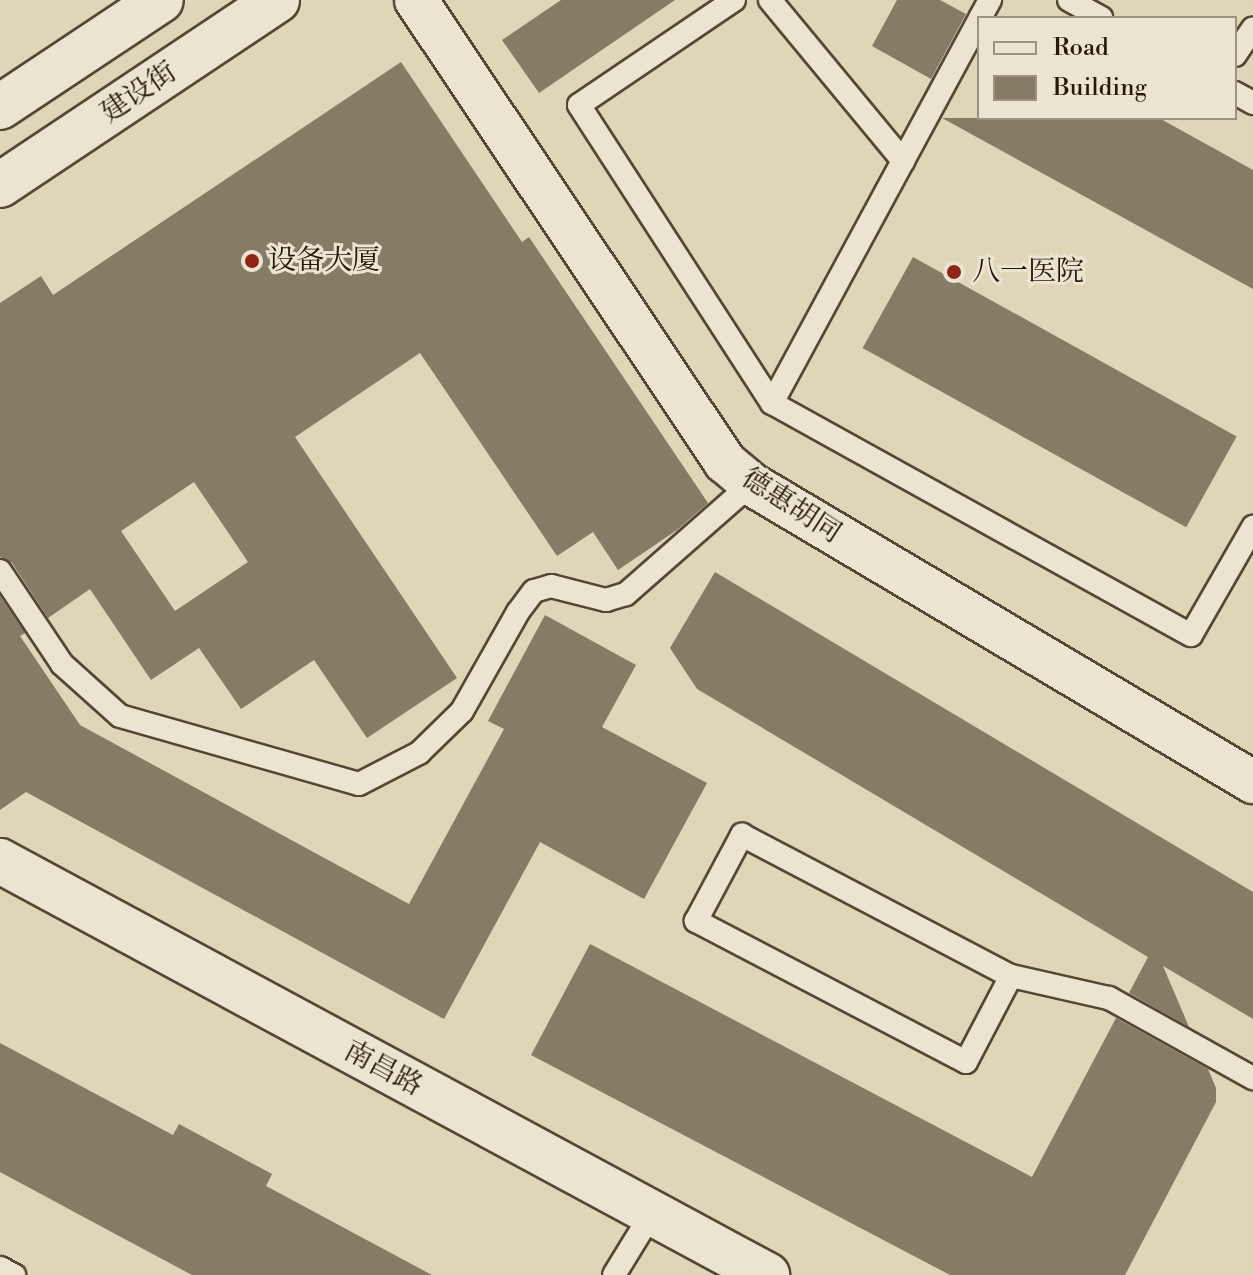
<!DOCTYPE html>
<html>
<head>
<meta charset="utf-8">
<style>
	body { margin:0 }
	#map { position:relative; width:1253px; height:1275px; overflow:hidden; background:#ded6b8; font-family:"Libre Bodoni","Noto Serif SC",serif }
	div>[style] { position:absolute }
	.building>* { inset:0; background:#867b64; transform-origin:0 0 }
	.roads { filter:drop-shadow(2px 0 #544834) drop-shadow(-2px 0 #544834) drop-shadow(0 2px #544834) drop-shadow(0 -2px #544834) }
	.lane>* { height:22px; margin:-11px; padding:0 11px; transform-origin:11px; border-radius:11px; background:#eae4d1 }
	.street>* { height:42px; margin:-21px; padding:0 21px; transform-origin:21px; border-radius:21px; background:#eae4d1 }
	.secondary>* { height:44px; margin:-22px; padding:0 22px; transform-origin:22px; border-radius:22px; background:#eae4d1 }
	.dots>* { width:22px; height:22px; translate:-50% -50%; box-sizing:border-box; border:4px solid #eae4d1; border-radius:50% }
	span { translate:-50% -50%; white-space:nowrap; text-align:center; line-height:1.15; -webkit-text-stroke:6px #eae4d1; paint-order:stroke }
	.street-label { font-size:28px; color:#261808 }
	.poi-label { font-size:28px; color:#261808 }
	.left { translate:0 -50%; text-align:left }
	.legend { position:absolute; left:977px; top:16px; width:260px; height:104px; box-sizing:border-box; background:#eae4d1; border:2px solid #9c9281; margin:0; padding:10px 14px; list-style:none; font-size:24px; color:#261808 }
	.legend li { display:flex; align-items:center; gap:16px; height:40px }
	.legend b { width:40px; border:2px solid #9c9281 }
</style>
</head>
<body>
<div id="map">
	<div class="building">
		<div style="clip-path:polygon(561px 0,675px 0,539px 93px,502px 40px)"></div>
		<div style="clip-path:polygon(897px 0,940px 0,966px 14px,931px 79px,872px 46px)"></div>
		<div style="clip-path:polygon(evenodd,401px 62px,522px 242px,529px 237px,708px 503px,677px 530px,618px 570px,593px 532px,557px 556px,420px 353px,295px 437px,457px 678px,367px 738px,314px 660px,241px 709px,199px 648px,151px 680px,90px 589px,48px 618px,12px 563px,0 557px,0 303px,41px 276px,53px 295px,401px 62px,194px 482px,248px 562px,175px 611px,121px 531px,194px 482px)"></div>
		<div style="clip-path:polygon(942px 118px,1159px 118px,1253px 170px,1253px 289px)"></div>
		<div style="left:913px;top:257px;width:370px;height:104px;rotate:29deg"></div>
		<div style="clip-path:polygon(715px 572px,1253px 892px,1253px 1019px,1163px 966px,1189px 1027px,1129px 993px,1148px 957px,697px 689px,670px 648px)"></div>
		<div style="clip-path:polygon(0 596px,25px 633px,20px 636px,80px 725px,409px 904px,504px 729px,488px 721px,545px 615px,636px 665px,602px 727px,707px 783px,644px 899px,540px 842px,444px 1019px,26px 792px,0 810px)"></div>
		<div style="clip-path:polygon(590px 944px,1032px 1177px,1116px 1018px,1208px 1069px,1216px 1088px,1216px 1102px,1125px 1275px,950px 1275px,531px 1055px)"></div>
		<div style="clip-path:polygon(0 1043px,173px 1135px,179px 1124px,272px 1174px,266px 1186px,432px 1275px,192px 1275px,119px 1236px,0 1172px)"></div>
	</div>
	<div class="roads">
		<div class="lane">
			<div style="left:734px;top:0;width:187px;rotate:145.9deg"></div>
			<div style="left:579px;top:105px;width:355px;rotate:57.1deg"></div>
			<div style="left:772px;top:403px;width:479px;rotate:29deg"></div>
			<div style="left:1191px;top:635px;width:125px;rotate:-60.1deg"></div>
			<div style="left:770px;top:0;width:209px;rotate:50.4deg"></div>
			<div style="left:1069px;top:0;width:37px;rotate:29deg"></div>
			<div style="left:980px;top:18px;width:21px;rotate:-61deg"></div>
			<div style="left:1235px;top:55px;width:32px;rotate:-56deg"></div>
			<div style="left:1235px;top:93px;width:21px;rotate:29deg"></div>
			<div style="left:772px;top:403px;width:435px;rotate:-61.6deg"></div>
			<div style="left:0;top:571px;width:112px;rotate:56.3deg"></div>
			<div style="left:62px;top:664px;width:78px;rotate:41.9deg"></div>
			<div style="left:120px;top:716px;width:248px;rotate:15.9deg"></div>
			<div style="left:359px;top:784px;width:68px;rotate:-27.3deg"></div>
			<div style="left:419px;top:753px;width:60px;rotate:-44.3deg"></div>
			<div style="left:462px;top:711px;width:114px;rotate:-60.5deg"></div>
			<div style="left:518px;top:612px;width:26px;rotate:-53deg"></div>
			<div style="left:534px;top:591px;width:18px;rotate:-16deg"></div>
			<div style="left:551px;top:586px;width:57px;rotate:14.3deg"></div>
			<div style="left:606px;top:600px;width:21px;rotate:-17deg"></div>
			<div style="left:626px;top:594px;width:167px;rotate:-41.3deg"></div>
			<div style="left:742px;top:835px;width:304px;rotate:27.7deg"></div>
			<div style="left:1011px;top:976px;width:97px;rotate:117.6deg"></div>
			<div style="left:966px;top:1062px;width:305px;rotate:-152.4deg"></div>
			<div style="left:696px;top:921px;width:98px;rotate:-61.9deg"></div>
			<div style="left:1011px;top:976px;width:100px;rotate:12.7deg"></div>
			<div style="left:1109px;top:998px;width:165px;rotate:29.1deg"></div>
			<div style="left:0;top:1268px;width:16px;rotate:27deg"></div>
			<div style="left:614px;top:1275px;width:73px;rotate:-58.5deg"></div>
		</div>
		<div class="street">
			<div style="left:416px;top:0;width:556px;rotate:56.22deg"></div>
			<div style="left:725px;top:462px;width:34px;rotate:40deg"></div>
			<div style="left:751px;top:484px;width:584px;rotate:30.69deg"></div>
		</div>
		<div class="secondary">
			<div style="left:0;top:107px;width:193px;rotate:-33.6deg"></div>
			<div style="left:0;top:185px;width:333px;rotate:-33.7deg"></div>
			<div style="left:0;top:861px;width:872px;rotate:28.36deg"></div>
		</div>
	</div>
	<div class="dots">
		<div style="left:252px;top:261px;background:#8f2418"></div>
		<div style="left:954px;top:272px;background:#8f2418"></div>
	</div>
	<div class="street-label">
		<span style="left:139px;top:93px;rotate:-34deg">建设街</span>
		<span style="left:791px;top:506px;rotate:33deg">德惠胡同</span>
		<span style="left:383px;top:1069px;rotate:28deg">南昌路</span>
	</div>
	<div class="poi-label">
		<span class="left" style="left:268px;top:261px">设备大厦</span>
		<span class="left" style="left:972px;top:272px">八一医院</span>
	</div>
	<ul class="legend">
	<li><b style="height:10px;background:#eae4d1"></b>Road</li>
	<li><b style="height:22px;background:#867b64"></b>Building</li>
	</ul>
</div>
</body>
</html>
